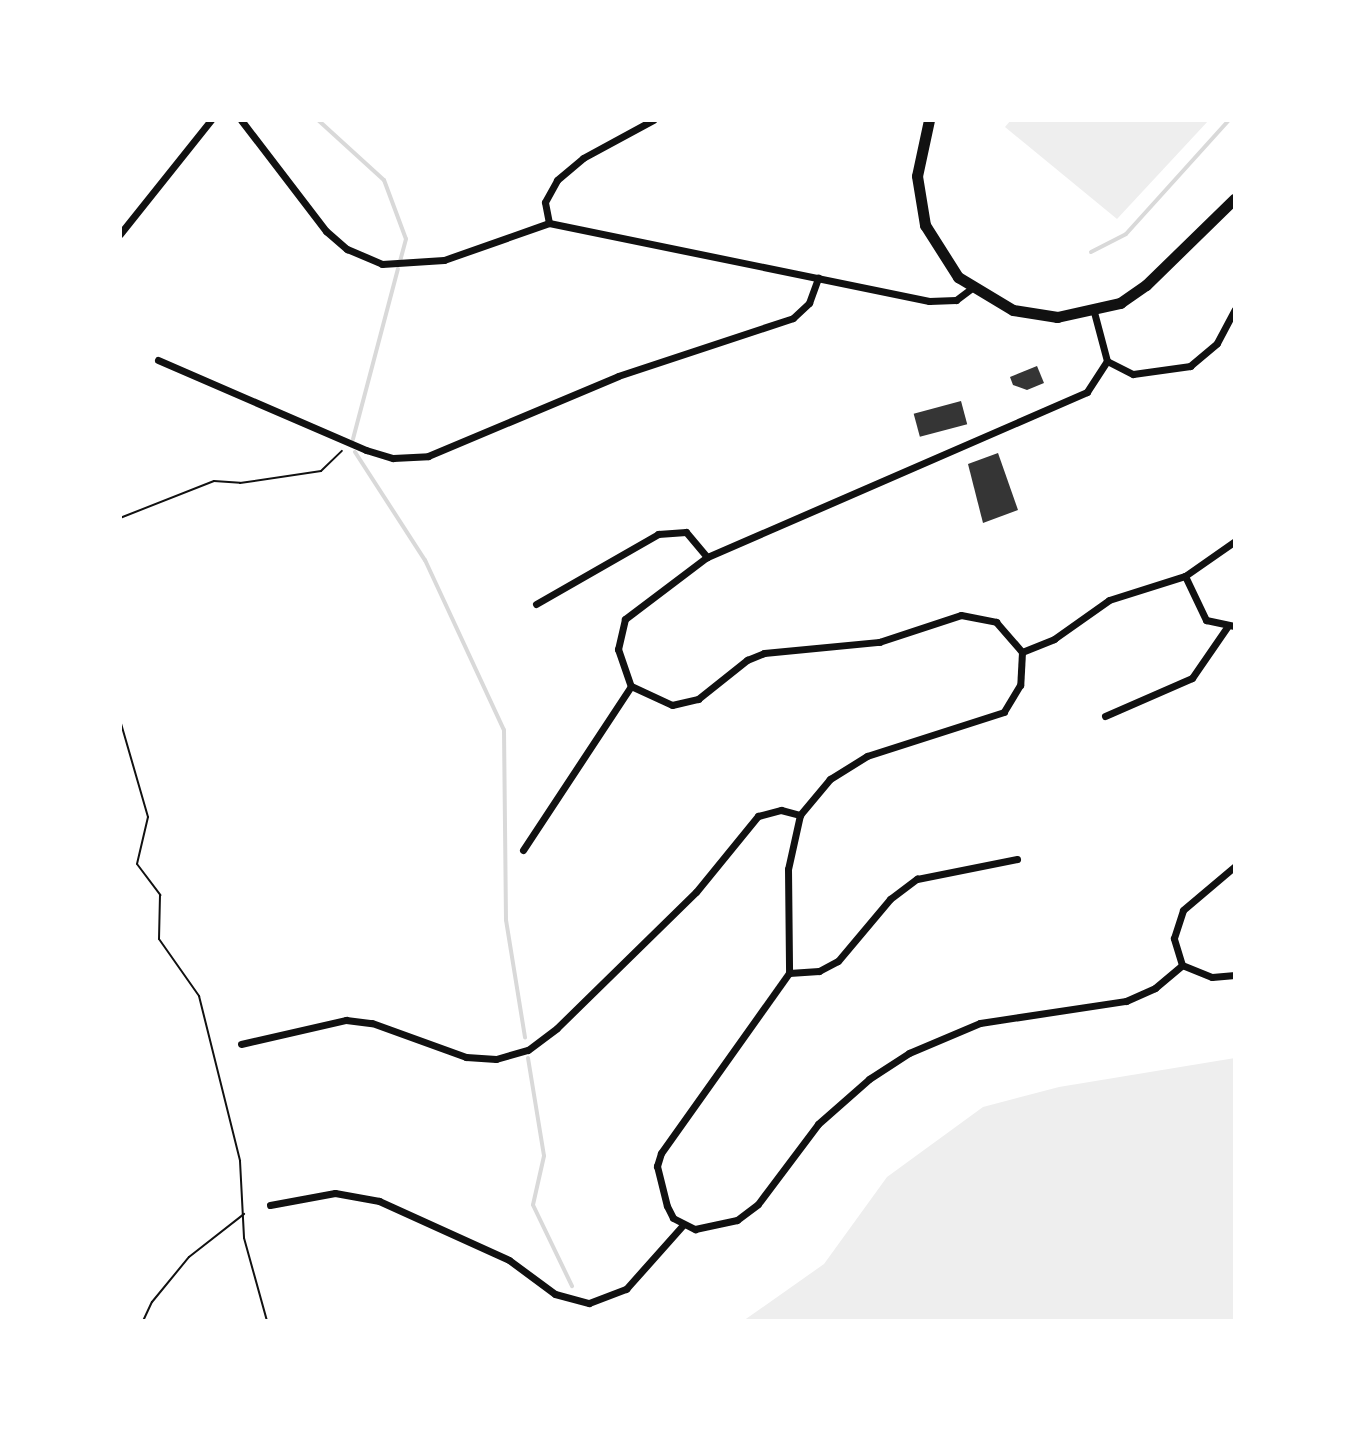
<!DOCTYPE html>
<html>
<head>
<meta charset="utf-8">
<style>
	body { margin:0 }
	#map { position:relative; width:1355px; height:1441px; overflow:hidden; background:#fff; font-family:"Golos Text",sans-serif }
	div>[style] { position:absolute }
	.green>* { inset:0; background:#eee }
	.stream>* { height:4px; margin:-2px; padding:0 2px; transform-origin:2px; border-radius:2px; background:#d9d9d9 }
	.building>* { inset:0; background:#353535; transform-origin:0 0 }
	.path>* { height:2px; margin:-1px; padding:0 1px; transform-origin:1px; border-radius:1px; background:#111 }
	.minor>* { height:7px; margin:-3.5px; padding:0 3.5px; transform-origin:3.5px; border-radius:3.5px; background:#111 }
	.primary>* { height:11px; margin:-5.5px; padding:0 5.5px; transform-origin:5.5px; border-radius:5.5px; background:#111 }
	span { translate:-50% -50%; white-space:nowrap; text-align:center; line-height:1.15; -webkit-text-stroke:6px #fff; paint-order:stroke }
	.frame { position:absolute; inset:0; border:122px solid #fff; pointer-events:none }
</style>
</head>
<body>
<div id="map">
	<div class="green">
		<div style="clip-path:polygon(1011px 120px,1209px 120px,1117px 219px,1005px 127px)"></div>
		<div style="clip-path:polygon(1235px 1058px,1235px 1321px,743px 1321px,824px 1264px,887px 1177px,983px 1107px,1059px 1087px)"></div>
	</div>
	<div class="stream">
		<div style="left:318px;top:120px;width:89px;rotate:42.3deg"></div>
		<div style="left:384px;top:180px;width:63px;rotate:69.6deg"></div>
		<div style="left:406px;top:239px;width:24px;rotate:105deg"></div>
		<div style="left:1091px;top:252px;width:39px;rotate:-27deg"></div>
		<div style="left:1126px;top:234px;width:154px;rotate:-47.9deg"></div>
		<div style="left:353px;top:439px;width:176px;rotate:-75.2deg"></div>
		<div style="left:355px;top:452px;width:129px;rotate:57.1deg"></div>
		<div style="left:425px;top:560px;width:187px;rotate:65.1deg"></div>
		<div style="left:504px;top:730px;width:190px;rotate:89.4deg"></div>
		<div style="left:506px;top:920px;width:119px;rotate:80.8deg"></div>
		<div style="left:528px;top:1058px;width:99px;rotate:80.7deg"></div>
		<div style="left:544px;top:1156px;width:50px;rotate:102.7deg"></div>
		<div style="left:533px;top:1205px;width:90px;rotate:64.3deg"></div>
	</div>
	<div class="building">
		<div style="clip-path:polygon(1037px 366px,1044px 383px,1027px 390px,1013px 385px,1010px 377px)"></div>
		<div style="left:961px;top:401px;width:24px;height:49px;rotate:75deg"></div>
		<div style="clip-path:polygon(998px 453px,1018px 510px,983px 523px,968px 464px)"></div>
	</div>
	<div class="path">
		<div style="left:120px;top:518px;width:101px;rotate:-21.5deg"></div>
		<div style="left:214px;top:481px;width:26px;rotate:4deg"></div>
		<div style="left:240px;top:483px;width:82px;rotate:-8.4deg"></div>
		<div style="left:321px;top:471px;width:29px;rotate:-44deg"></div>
		<div style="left:120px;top:720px;width:101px;rotate:73.9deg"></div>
		<div style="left:148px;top:817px;width:48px;rotate:103.2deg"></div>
		<div style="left:137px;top:864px;width:39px;rotate:53deg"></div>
		<div style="left:160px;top:895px;width:44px;rotate:91.3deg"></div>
		<div style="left:159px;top:939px;width:70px;rotate:54.9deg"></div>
		<div style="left:199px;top:996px;width:170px;rotate:76deg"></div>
		<div style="left:240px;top:1161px;width:77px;rotate:87deg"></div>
		<div style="left:244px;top:1238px;width:86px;rotate:74.5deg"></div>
		<div style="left:143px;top:1321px;width:21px;rotate:-65deg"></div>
		<div style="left:152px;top:1302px;width:58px;rotate:-50.6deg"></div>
		<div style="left:189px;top:1257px;width:70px;rotate:-38deg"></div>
	</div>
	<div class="minor">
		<div style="left:241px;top:120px;width:140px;rotate:52.6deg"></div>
		<div style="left:326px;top:231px;width:28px;rotate:41deg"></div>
		<div style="left:347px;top:249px;width:38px;rotate:23deg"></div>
		<div style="left:382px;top:264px;width:62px;rotate:-3.7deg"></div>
		<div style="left:444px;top:260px;width:111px;rotate:-19.4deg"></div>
		<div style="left:549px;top:223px;width:388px;rotate:11.6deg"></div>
		<div style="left:929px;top:301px;width:27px;rotate:-2deg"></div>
		<div style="left:956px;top:300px;width:20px;rotate:-37deg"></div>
		<div style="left:549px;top:223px;width:21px;rotate:-101deg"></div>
		<div style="left:545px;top:202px;width:25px;rotate:-61deg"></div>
		<div style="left:557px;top:180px;width:34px;rotate:-40deg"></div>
		<div style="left:583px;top:158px;width:80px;rotate:-28.5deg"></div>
		<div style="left:120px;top:234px;width:146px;rotate:-51.4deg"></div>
		<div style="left:1094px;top:312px;width:51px;rotate:75.1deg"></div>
		<div style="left:1107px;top:361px;width:37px;rotate:123deg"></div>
		<div style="left:1087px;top:392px;width:414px;rotate:156.5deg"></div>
		<div style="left:707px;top:557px;width:103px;rotate:142.9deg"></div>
		<div style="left:625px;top:619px;width:31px;rotate:103deg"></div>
		<div style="left:618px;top:649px;width:39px;rotate:71deg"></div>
		<div style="left:631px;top:686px;width:45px;rotate:24.9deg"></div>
		<div style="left:672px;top:705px;width:27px;rotate:-13deg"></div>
		<div style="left:698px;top:699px;width:63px;rotate:-38.5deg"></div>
		<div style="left:747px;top:660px;width:18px;rotate:-22deg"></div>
		<div style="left:764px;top:653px;width:116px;rotate:-5.5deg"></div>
		<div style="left:879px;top:642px;width:86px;rotate:-18.2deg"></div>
		<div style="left:961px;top:615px;width:36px;rotate:11deg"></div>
		<div style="left:996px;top:622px;width:40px;rotate:49deg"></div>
		<div style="left:1022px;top:652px;width:33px;rotate:93deg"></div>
		<div style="left:1020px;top:685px;width:31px;rotate:121deg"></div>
		<div style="left:1004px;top:712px;width:144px;rotate:162.2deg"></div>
		<div style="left:867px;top:756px;width:44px;rotate:148.1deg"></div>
		<div style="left:830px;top:779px;width:47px;rotate:129.8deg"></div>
		<div style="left:800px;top:815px;width:55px;rotate:102.5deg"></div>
		<div style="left:788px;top:869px;width:104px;rotate:89.4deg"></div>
		<div style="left:789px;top:973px;width:221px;rotate:125.4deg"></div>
		<div style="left:661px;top:1153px;width:14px;rotate:107deg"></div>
		<div style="left:657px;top:1166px;width:41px;rotate:76deg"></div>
		<div style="left:667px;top:1206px;width:13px;rotate:63deg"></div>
		<div style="left:673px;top:1218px;width:25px;rotate:27deg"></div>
		<div style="left:695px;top:1229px;width:43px;rotate:-12.1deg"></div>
		<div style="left:737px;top:1220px;width:26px;rotate:-37deg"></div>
		<div style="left:758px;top:1204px;width:100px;rotate:-53.1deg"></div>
		<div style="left:818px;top:1124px;width:68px;rotate:-41.4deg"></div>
		<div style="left:869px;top:1079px;width:48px;rotate:-33deg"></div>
		<div style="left:909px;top:1053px;width:77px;rotate:-22.9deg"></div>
		<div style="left:980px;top:1023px;width:148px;rotate:-8.6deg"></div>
		<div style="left:1126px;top:1001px;width:32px;rotate:-24deg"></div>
		<div style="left:1155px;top:988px;width:35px;rotate:-40deg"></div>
		<div style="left:158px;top:360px;width:227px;rotate:23.4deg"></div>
		<div style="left:366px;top:450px;width:28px;rotate:17deg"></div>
		<div style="left:393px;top:458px;width:35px;rotate:-3deg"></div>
		<div style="left:428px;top:456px;width:206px;rotate:-22.8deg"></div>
		<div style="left:618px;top:376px;width:184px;rotate:-18.3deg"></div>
		<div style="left:793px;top:318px;width:22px;rotate:-43deg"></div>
		<div style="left:809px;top:303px;width:27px;rotate:-70deg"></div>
		<div style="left:1107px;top:361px;width:29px;rotate:27deg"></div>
		<div style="left:1133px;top:374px;width:58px;rotate:-8deg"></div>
		<div style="left:1190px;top:366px;width:35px;rotate:-40deg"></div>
		<div style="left:1217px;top:343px;width:38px;rotate:-62deg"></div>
		<div style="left:1185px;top:576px;width:49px;rotate:64.5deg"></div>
		<div style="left:1206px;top:620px;width:30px;rotate:12deg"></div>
		<div style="left:536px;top:604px;width:141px;rotate:-29.8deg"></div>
		<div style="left:658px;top:534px;width:28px;rotate:-4deg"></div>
		<div style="left:686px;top:532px;width:33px;rotate:50deg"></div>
		<div style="left:1022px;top:652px;width:35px;rotate:-22deg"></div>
		<div style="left:1054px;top:639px;width:67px;rotate:-35.3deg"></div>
		<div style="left:1109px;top:600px;width:80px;rotate:-17.5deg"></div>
		<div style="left:1185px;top:576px;width:61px;rotate:-35deg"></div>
		<div style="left:1105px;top:716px;width:95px;rotate:-23.6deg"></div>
		<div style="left:1192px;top:678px;width:62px;rotate:-55.5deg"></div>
		<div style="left:523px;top:850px;width:196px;rotate:-56.6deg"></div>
		<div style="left:1182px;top:965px;width:28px;rotate:-107deg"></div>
		<div style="left:1174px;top:938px;width:29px;rotate:-72deg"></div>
		<div style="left:1183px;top:910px;width:68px;rotate:-40.2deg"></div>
		<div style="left:1182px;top:965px;width:32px;rotate:22deg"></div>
		<div style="left:1212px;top:977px;width:23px;rotate:-5deg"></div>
		<div style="left:789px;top:973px;width:30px;rotate:-4deg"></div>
		<div style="left:819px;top:971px;width:21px;rotate:-28deg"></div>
		<div style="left:838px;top:961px;width:81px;rotate:-50deg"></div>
		<div style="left:890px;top:899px;width:34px;rotate:-37deg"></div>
		<div style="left:917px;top:879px;width:102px;rotate:-11.3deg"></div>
		<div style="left:241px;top:1044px;width:108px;rotate:-12.9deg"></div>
		<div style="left:346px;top:1020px;width:26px;rotate:7deg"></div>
		<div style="left:372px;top:1023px;width:100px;rotate:19.9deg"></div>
		<div style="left:466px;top:1057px;width:30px;rotate:4deg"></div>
		<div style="left:496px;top:1059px;width:33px;rotate:-16deg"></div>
		<div style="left:528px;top:1050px;width:36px;rotate:-37deg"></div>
		<div style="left:557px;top:1028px;width:194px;rotate:-44.4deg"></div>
		<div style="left:696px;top:892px;width:98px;rotate:-50.8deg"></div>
		<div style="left:758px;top:816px;width:24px;rotate:-15deg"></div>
		<div style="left:781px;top:810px;width:20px;rotate:15deg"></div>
		<div style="left:270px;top:1205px;width:66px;rotate:-10.5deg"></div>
		<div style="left:335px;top:1193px;width:45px;rotate:10.3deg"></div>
		<div style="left:379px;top:1201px;width:143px;rotate:24.4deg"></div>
		<div style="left:509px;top:1260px;width:57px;rotate:36.5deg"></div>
		<div style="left:555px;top:1294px;width:35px;rotate:15deg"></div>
		<div style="left:589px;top:1303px;width:40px;rotate:-21deg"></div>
		<div style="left:626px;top:1289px;width:86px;rotate:-48.3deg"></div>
	</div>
	<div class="primary">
		<div style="left:929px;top:120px;width:57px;rotate:102.1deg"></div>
		<div style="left:917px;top:176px;width:50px;rotate:80.7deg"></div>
		<div style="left:925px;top:225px;width:62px;rotate:57.6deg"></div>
		<div style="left:958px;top:277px;width:64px;rotate:31deg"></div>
		<div style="left:1013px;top:310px;width:45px;rotate:9deg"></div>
		<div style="left:1057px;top:317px;width:65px;rotate:-12.5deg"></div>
		<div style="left:1120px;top:303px;width:32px;rotate:-35deg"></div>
		<div style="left:1146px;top:285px;width:124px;rotate:-44.3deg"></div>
	</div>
	<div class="frame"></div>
</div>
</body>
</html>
